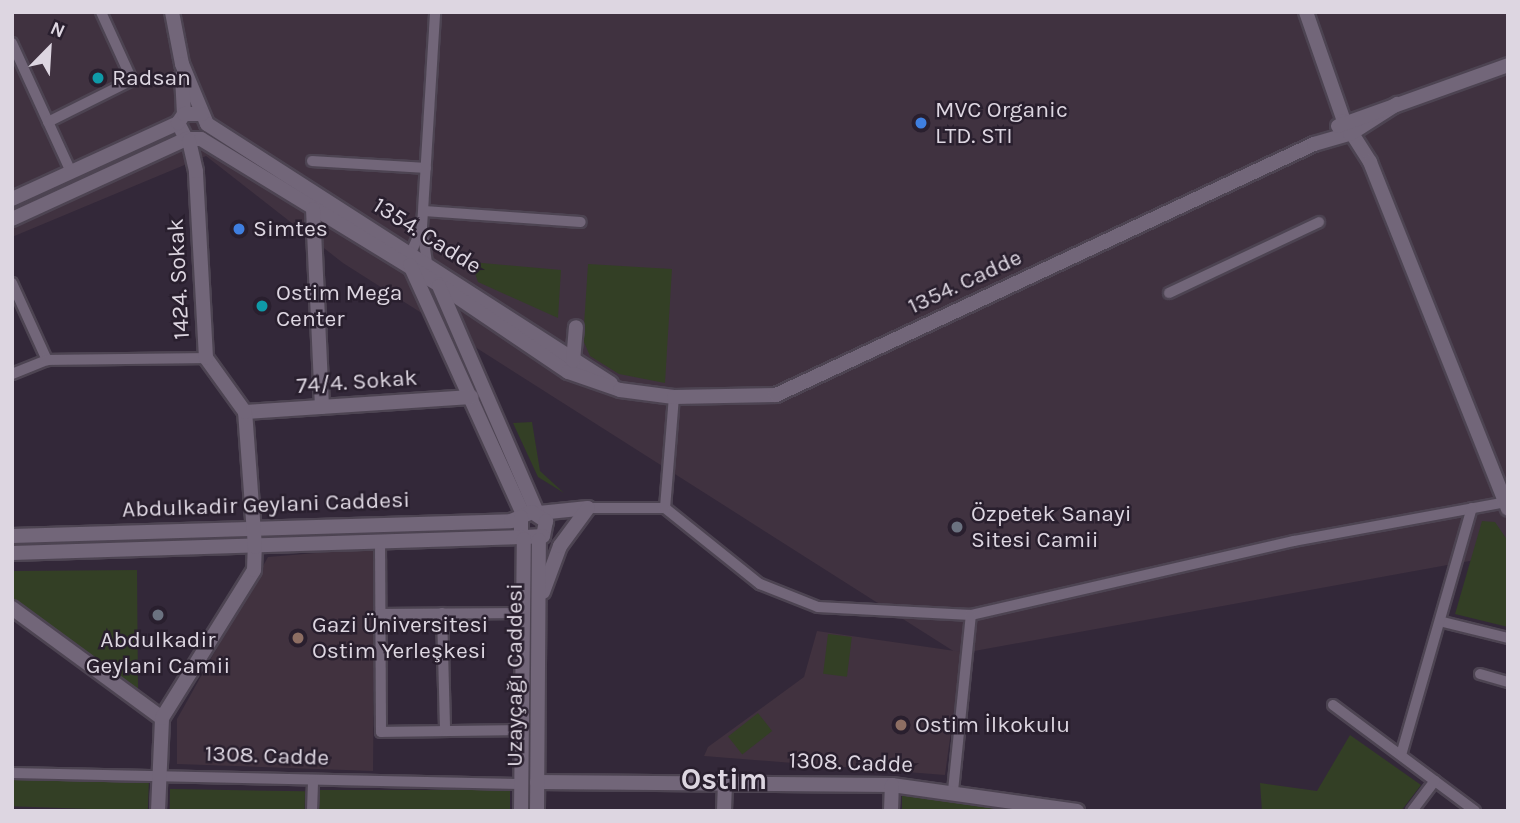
<!DOCTYPE html>
<html>
<head>
<meta charset="utf-8">
<style>
	body { margin:0 }
	#map { position:relative; width:1520px; height:823px; overflow:hidden; background:#332839; font-family:Karla,sans-serif }
	div>[style] { position:absolute }
	.industrial>* { inset:0; background:#403240 }
	.education>* { inset:0; background:#41323f }
	.green>* { inset:0; background:#333f25; transform-origin:0 0 }
	.roads { filter:drop-shadow(2px 0 #4d4452) drop-shadow(-2px 0 #4d4452) drop-shadow(0 2px #4d4452) drop-shadow(0 -2px #4d4452) }
	.street>* { height:10px; margin:-5px; padding:0 5px; transform-origin:5px; border-radius:5px; background:#726679 }
	.secondary>* { height:14px; margin:-7px; padding:0 7px; transform-origin:7px; border-radius:7px; background:#726679 }
	.dots>* { width:19px; height:19px; translate:-50% -50%; box-sizing:border-box; border:4px solid #291f2e; border-radius:50% }
	span { translate:-50% -50%; white-space:nowrap; text-align:center; line-height:1.15; -webkit-text-stroke:5px #291f2e; paint-order:stroke }
	.poi-label { font-size:23px; color:#ddd6e1 }
	.left { translate:0 -50%; text-align:left }
	.street-label { font-size:23px; color:#ddd6e1 }
	.district-label { font-size:30px; color:#ddd6e1; font-weight:700 }
	.frame { position:absolute; inset:0; border:14px solid #ddd6e1; pointer-events:none }
	.north { position:absolute; left:14px; top:14px; width:70px; height:70px; -webkit-text-stroke:5px #291f2e; paint-order:stroke; rotate:24deg; font-size:19px; font-weight:700; line-height:28px; text-align:center; color:#ddd6e1 }
	.north::after { content:''; display:block; margin:auto; width:24px; height:32px; background:#ddd6e1; clip-path:polygon(50% 0,100% 100%,50% 72%,0 100%) }
</style>
</head>
<body>
<div id="map">
	<div class="industrial">
		<div style="clip-path:polygon(12px 12px,1508px 12px,1508px 554px,958px 654px,343px 263px,206px 156px,12px 237px)"></div>
	</div>
	<div class="education">
		<div style="clip-path:polygon(375px 548px,373px 771px,177px 764px,177px 719px,268px 557px)"></div>
		<div style="clip-path:polygon(817px 631px,962px 652px,945px 775px,704px 756px,708px 747px,804px 677px)"></div>
	</div>
	<div class="green">
		<div style="clip-path:polygon(471px 262px,561px 270px,558px 318px,478px 282px)"></div>
		<div style="clip-path:polygon(588px 264px,672px 269px,665px 383px,619px 374px,590px 356px,583px 340px)"></div>
		<div style="clip-path:polygon(532px 422px,540px 471px,564px 493px,538px 477px,513px 423px)"></div>
		<div style="clip-path:polygon(1482px 521px,1495px 522px,1508px 541px,1508px 627px,1455px 614px)"></div>
		<div style="clip-path:polygon(137px 570px,138px 690px,12px 597px,12px 571px)"></div>
		<div style="left:828px;top:634px;width:24px;height:40px;rotate:7deg"></div>
		<div style="left:758px;top:713px;width:23px;height:38px;rotate:52deg"></div>
		<div style="clip-path:polygon(1350px 735px,1421px 785px,1401px 811px,1262px 811px,1260px 783px,1317px 791px)"></div>
		<div style="left:149px;top:778px;width:33px;height:137px;rotate:92deg"></div>
		<div style="left:170px;top:789px;width:135px;height:22px;rotate:1deg"></div>
		<div style="left:318px;top:790px;width:192px;height:21px"></div>
		<div style="clip-path:polygon(902px 795px,1027px 808px,902px 811px)"></div>
	</div>
	<div class="roads">
		<div class="street">
			<div style="left:12px;top:43px;width:142px;rotate:65.4deg"></div>
			<div style="left:48px;top:122px;width:94px;rotate:-26.6deg"></div>
			<div style="left:132px;top:80px;width:75px;rotate:-114.5deg"></div>
			<div style="left:312px;top:161px;width:114px;rotate:3.5deg"></div>
			<div style="left:424px;top:211px;width:157px;rotate:4deg"></div>
			<div style="left:411px;top:253px;width:28px;rotate:-67deg"></div>
			<div style="left:427px;top:263px;width:36px;rotate:-98deg"></div>
			<div style="left:422px;top:227px;width:215px;rotate:-86.5deg"></div>
			<div style="left:12px;top:283px;width:85px;rotate:65.6deg"></div>
			<div style="left:1169px;top:293px;width:166px;rotate:-25.3deg"></div>
			<div style="left:12px;top:374px;width:38px;rotate:-22deg"></div>
			<div style="left:47px;top:360px;width:159px;rotate:-0.7deg"></div>
			<div style="left:588px;top:508px;width:77px"></div>
			<div style="left:665px;top:508px;width:122px;rotate:38.7deg"></div>
			<div style="left:760px;top:584px;width:62px;rotate:21.6deg"></div>
			<div style="left:818px;top:607px;width:153px;rotate:3deg"></div>
			<div style="left:971px;top:615px;width:331px;rotate:-12.9deg"></div>
			<div style="left:1294px;top:541px;width:216px;rotate:-10.4deg"></div>
			<div style="left:665px;top:508px;width:111px;rotate:-85.4deg"></div>
			<div style="left:380px;top:540px;width:192px;rotate:89.7deg"></div>
			<div style="left:381px;top:732px;width:140px;rotate:-0.8deg"></div>
			<div style="left:442px;top:613px;width:118px;rotate:88.5deg"></div>
			<div style="left:380px;top:614px;width:143px;rotate:-0.4deg"></div>
			<div style="left:1443px;top:622px;width:67px;rotate:13.8deg"></div>
			<div style="left:1480px;top:674px;width:29px;rotate:16deg"></div>
			<div style="left:1333px;top:705px;width:177px;rotate:36.7deg"></div>
			<div style="left:1401px;top:755px;width:257px;rotate:-74deg"></div>
			<div style="left:12px;top:773px;width:509px;rotate:1.24deg"></div>
			<div style="left:953px;top:791px;width:177px;rotate:-84.2deg"></div>
			<div style="left:312px;top:811px;width:29px;rotate:-88deg"></div>
			<div style="left:1412px;top:811px;width:38px;rotate:-53deg"></div>
		</div>
		<div class="secondary">
			<div style="left:172px;top:12px;width:53px;rotate:79.1deg"></div>
			<div style="left:182px;top:64px;width:65px;rotate:67.4deg"></div>
			<div style="left:207px;top:124px;width:480px;rotate:32.7deg"></div>
			<div style="left:1306px;top:12px;width:115px;rotate:70.8deg"></div>
			<div style="left:1344px;top:121px;width:49px;rotate:57.6deg"></div>
			<div style="left:1370px;top:162px;width:373px;rotate:68.3deg"></div>
			<div style="left:182px;top:76px;width:38px;rotate:87deg"></div>
			<div style="left:178px;top:123px;width:18px;rotate:63deg"></div>
			<div style="left:186px;top:139px;width:15px"></div>
			<div style="left:201px;top:139px;width:278px;rotate:31.5deg"></div>
			<div style="left:438px;top:284px;width:157px;rotate:34.1deg"></div>
			<div style="left:568px;top:372px;width:55px;rotate:19.1deg"></div>
			<div style="left:620px;top:390px;width:54px;rotate:7.4deg"></div>
			<div style="left:674px;top:397px;width:102px;rotate:-1.1deg"></div>
			<div style="left:776px;top:395px;width:594px;rotate:-25.01deg"></div>
			<div style="left:1314px;top:144px;width:37px;rotate:-16deg"></div>
			<div style="left:1350px;top:134px;width:56px;rotate:-32.6deg"></div>
			<div style="left:1338px;top:126px;width:181px;rotate:-19.7deg"></div>
			<div style="left:12px;top:199px;width:183px;rotate:-24.6deg"></div>
			<div style="left:178px;top:123px;width:11px;rotate:-56deg"></div>
			<div style="left:184px;top:114px;width:18px"></div>
			<div style="left:313px;top:209px;width:198px;rotate:87.4deg"></div>
			<div style="left:12px;top:219px;width:192px;rotate:-24.7deg"></div>
			<div style="left:410px;top:265px;width:273px;rotate:65.6deg"></div>
			<div style="left:439px;top:286px;width:247px;rotate:66.6deg"></div>
			<div style="left:573px;top:361px;width:34px;rotate:-85deg"></div>
			<div style="left:245px;top:412px;width:227px;rotate:-3.8deg"></div>
			<div style="left:539px;top:513px;width:49px;rotate:-5.8deg"></div>
			<div style="left:12px;top:536px;width:499px;rotate:-1.7deg"></div>
			<div style="left:511px;top:521px;width:23px;rotate:-23deg"></div>
			<div style="left:532px;top:512px;width:17px;rotate:33deg"></div>
			<div style="left:546px;top:521px;width:15px;rotate:101deg"></div>
			<div style="left:543px;top:536px;width:22px;rotate:177deg"></div>
			<div style="left:521px;top:537px;width:20px;rotate:-90deg"></div>
			<div style="left:12px;top:553px;width:509px;rotate:-1.8deg"></div>
			<div style="left:543px;top:592px;width:49px;rotate:-69.7deg"></div>
			<div style="left:560px;top:546px;width:47px;rotate:-53.6deg"></div>
			<div style="left:12px;top:608px;width:186px;rotate:36.3deg"></div>
			<div style="left:537px;top:782px;width:355px;rotate:0.5deg"></div>
			<div style="left:892px;top:785px;width:187px;rotate:8deg"></div>
			<div style="left:158px;top:811px;width:93px;rotate:-87.5deg"></div>
			<div style="left:162px;top:718px;width:174px;rotate:-58.1deg"></div>
			<div style="left:254px;top:570px;width:23px;rotate:-88deg"></div>
			<div style="left:255px;top:547px;width:135px;rotate:-94.2deg"></div>
			<div style="left:245px;top:412px;width:67px;rotate:-125.8deg"></div>
			<div style="left:206px;top:358px;width:187px;rotate:-93.1deg"></div>
			<div style="left:196px;top:171px;width:31px;rotate:-103deg"></div>
			<div style="left:521px;top:811px;width:272px;rotate:-89.4deg"></div>
			<div style="left:537px;top:811px;width:271px;rotate:-89.6deg"></div>
			<div style="left:724px;top:811px;width:29px;rotate:-88deg"></div>
			<div style="left:891px;top:811px;width:26px;rotate:-88deg"></div>
		</div>
	</div>
	<div class="dots">
		<div style="left:98px;top:78px;background:#0f9aa8"></div>
		<div style="left:921px;top:123px;background:#3f7fe0"></div>
		<div style="left:239px;top:229px;background:#3f7fe0"></div>
		<div style="left:262px;top:306px;background:#0f9aa8"></div>
		<div style="left:957px;top:527px;background:#6b7280"></div>
		<div style="left:158px;top:615px;background:#6b7280"></div>
		<div style="left:298px;top:638px;background:#8d6e63"></div>
		<div style="left:901px;top:725px;background:#8d6e63"></div>
	</div>
	<div class="poi-label">
		<span class="left" style="left:112px;top:78px">Radsan</span>
		<span class="left" style="left:935px;top:123px">MVC Organic<br>LTD. STI</span>
		<span class="left" style="left:253px;top:229px">Simtes</span>
		<span class="left" style="left:276px;top:306px">Ostim Mega<br>Center</span>
		<span class="left" style="left:971px;top:527px">Özpetek Sanayi<br>Sitesi Camii</span>
		<span class="left" style="left:312px;top:638px">Gazi Üniversitesi<br>Ostim Yerleşkesi</span>
		<span style="left:158px;top:653px">Abdulkadir<br>Geylani Camii</span>
		<span class="left" style="left:915px;top:725px">Ostim İlkokulu</span>
	</div>
	<div class="street-label">
		<span style="left:427px;top:236px;rotate:32deg">1354. Cadde</span>
		<span style="left:179px;top:279px;rotate:-93deg">1424. Sokak</span>
		<span style="left:965px;top:282px;rotate:-25deg">1354. Cadde</span>
		<span style="left:357px;top:382px;rotate:-4deg">74/4. Sokak</span>
		<span style="left:266px;top:505px;rotate:-2deg">Abdulkadir Geylani Caddesi</span>
		<span style="left:515px;top:675px;rotate:-90deg">Uzayçağı Caddesi</span>
		<span style="left:267px;top:756px;rotate:2deg">1308. Cadde</span>
		<span style="left:851px;top:763px;rotate:2deg">1308. Cadde</span>
	</div>
	<div class="district-label">
		<span style="left:724px;top:779px">Ostim</span>
	</div>
	<div class="frame"></div>
	<div class="north">N</div>
</div>
</body>
</html>
